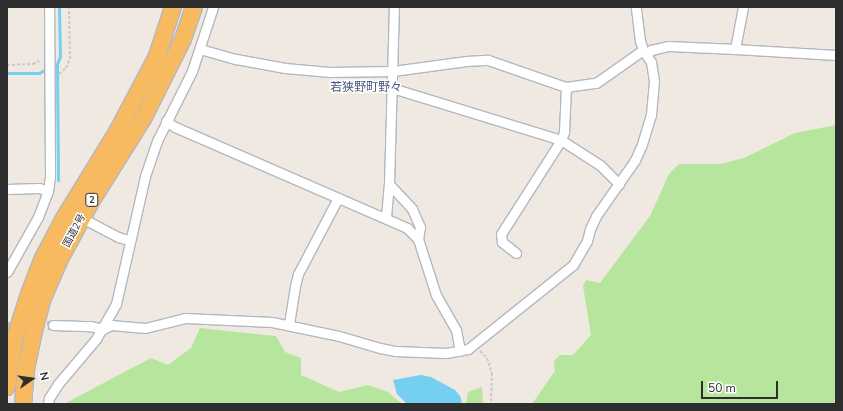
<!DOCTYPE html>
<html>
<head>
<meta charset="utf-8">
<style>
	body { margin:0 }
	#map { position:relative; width:843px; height:411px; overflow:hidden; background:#efe9e1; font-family:"Nunito Sans","Noto Sans JP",sans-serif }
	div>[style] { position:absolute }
	.green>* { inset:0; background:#b6e59e }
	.water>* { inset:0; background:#75cff0 }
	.stream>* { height:3px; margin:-1.5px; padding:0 1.5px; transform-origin:1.5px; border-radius:1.5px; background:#75cff0 }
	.minor-tunnel>* { height:9px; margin-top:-4.5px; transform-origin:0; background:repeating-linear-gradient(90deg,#c8c4bd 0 9px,transparent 0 13.5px) }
	.path>* { height:2px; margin-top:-1px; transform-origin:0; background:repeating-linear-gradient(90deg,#c9c9c9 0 3px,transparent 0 5px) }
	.roads { filter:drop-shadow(1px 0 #b4b7c1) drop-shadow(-1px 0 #b4b7c1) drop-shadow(0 1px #b4b7c1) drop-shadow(0 -1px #b4b7c1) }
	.minor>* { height:9px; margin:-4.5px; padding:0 4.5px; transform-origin:4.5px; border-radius:4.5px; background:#fff }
	.trunk>* { height:16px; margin:-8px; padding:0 8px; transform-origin:8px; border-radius:8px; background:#f8ba60 }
	span { translate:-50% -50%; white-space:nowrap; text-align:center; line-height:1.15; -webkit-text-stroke:3px #fff; paint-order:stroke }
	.shield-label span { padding:1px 3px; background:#fff; border:1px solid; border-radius:3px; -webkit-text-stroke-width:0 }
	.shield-label { font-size:9px; color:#2e2e2e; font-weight:700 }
	.street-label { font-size:10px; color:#2e2e2e }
	.quarter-label { font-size:12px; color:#4d5680 }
	.frame { position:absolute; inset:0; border:8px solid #2e2e2e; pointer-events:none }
	.north { position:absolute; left:12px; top:359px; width:40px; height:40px; -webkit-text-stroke:3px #fff; paint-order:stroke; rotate:77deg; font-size:11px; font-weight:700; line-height:16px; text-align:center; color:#2e2e2e }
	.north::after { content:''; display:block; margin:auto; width:14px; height:18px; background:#2e2e2e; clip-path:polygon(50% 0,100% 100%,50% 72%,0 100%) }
	.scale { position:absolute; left:701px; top:381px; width:77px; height:18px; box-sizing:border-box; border:2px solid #2e2e2e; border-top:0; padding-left:5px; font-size:12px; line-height:14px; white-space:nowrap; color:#2e2e2e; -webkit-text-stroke:3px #fff; paint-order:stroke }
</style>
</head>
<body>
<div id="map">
	<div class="green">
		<div style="clip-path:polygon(836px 125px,836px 404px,532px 404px,555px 371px,554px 361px,560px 355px,573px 355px,591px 335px,583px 286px,586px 280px,600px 283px,650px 216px,669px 174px,679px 164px,721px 164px,744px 158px,795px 133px)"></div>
		<div style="clip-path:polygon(200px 328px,276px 336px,285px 352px,301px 358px,301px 375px,339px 392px,368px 385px,388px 392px,402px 404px,64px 404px,151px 358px,168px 365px,191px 348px)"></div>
		<div style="clip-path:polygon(482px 387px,483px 404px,466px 404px,468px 392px)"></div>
	</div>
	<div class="water">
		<div style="clip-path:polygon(421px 375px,431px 377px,455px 390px,460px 396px,462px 402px,460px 404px,407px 404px,397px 394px,393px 380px)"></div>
	</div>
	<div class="stream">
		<div style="left:7px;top:73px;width:32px"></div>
		<div style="left:39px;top:73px;width:10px;rotate:-29deg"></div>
		<div style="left:58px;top:180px;width:116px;rotate:-90.5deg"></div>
		<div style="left:57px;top:64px;width:9px;rotate:-69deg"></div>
		<div style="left:60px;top:56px;width:49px;rotate:-91.2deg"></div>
	</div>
	<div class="minor-tunnel">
		<div style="left:7px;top:326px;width:46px;rotate:-1.2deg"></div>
	</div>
	<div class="path">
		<div style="left:7px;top:65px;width:26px;rotate:-2deg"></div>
		<div style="left:33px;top:64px;width:7px;rotate:-27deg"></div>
		<div style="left:59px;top:74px;width:9px;rotate:-41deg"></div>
		<div style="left:66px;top:68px;width:10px;rotate:-66deg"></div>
		<div style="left:70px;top:59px;width:52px;rotate:-91.1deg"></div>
		<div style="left:480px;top:351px;width:10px;rotate:45deg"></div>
		<div style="left:487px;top:358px;width:16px;rotate:72deg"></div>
		<div style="left:492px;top:373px;width:31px;rotate:92deg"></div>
	</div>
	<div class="roads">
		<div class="minor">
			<div style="left:200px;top:49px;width:37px;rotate:16deg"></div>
			<div style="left:236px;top:59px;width:50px;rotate:10.4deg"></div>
			<div style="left:285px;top:68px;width:45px;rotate:5.1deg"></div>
			<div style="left:330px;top:72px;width:63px;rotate:-0.9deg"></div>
			<div style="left:393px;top:71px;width:74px;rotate:-7.8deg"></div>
			<div style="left:466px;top:61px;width:22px;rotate:-3deg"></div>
			<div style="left:488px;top:60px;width:83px;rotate:19.1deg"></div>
			<div style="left:566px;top:87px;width:30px;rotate:-8deg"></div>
			<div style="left:596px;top:83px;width:57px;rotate:-35.1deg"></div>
			<div style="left:735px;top:49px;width:101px;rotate:3.4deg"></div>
			<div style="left:647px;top:54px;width:6px;rotate:-45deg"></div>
			<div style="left:651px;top:50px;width:18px;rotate:-13deg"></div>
			<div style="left:669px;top:46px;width:66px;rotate:2.6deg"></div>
			<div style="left:735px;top:49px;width:43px;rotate:-79.2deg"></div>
			<div style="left:392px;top:88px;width:177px;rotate:17.1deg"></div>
			<div style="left:561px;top:140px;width:46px;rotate:32.7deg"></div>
			<div style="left:600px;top:165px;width:27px;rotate:45deg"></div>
			<div style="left:166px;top:121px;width:11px;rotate:34deg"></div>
			<div style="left:175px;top:127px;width:253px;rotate:23.5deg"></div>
			<div style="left:407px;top:228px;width:16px;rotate:45deg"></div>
			<div style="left:418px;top:239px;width:59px;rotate:72.2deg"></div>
			<div style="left:436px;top:295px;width:40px;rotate:60.3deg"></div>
			<div style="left:456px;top:330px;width:21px;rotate:79deg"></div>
			<div style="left:389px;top:184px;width:34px;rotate:47deg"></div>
			<div style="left:412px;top:209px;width:20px;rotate:66deg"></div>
			<div style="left:420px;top:227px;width:12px;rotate:99deg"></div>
			<div style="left:7px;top:189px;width:32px;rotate:-2deg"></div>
			<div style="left:39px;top:188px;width:9px;rotate:18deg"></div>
			<div style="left:386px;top:217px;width:33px;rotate:-85deg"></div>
			<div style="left:389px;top:184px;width:177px;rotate:-88.4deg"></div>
			<div style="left:82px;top:218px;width:41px;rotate:27.8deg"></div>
			<div style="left:118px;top:237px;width:11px;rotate:15deg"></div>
			<div style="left:516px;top:253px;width:18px;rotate:-142deg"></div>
			<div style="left:502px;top:242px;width:8px;rotate:-97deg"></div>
			<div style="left:501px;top:234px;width:112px;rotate:-57.4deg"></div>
			<div style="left:561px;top:140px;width:9px;rotate:-69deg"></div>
			<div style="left:564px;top:132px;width:45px;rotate:-87.5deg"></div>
			<div style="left:7px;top:272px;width:63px;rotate:-60.6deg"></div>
			<div style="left:38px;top:217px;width:28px;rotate:-69deg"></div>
			<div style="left:48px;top:191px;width:14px;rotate:-82deg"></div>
			<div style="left:50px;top:177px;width:170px;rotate:-90.3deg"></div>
			<div style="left:289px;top:324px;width:38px;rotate:-81deg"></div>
			<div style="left:295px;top:286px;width:12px;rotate:-76deg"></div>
			<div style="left:298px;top:274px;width:86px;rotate:-62.2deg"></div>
			<div style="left:53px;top:325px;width:37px;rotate:2deg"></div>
			<div style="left:90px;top:326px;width:13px;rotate:13deg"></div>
			<div style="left:103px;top:329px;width:9px;rotate:-27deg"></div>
			<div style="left:111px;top:325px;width:34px;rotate:5deg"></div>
			<div style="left:145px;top:328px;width:41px;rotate:-14deg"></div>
			<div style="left:185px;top:318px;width:87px;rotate:2.6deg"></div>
			<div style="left:272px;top:322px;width:68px;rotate:11.8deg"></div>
			<div style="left:339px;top:336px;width:43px;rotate:16.3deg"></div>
			<div style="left:380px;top:348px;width:15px;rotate:11deg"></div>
			<div style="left:395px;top:351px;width:51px;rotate:2.2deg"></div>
			<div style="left:446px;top:353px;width:22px;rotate:-10deg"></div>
			<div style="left:468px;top:349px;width:134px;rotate:-38.7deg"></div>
			<div style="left:573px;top:265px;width:28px;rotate:-60deg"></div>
			<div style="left:587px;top:241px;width:12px;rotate:-76deg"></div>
			<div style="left:590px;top:229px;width:14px;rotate:-65deg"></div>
			<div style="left:596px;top:216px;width:68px;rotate:-55.1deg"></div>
			<div style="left:635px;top:160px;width:17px;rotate:-66deg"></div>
			<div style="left:642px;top:144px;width:30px;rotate:-73deg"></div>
			<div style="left:651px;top:115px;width:34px;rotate:-85deg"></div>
			<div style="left:654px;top:81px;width:19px;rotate:-99deg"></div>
			<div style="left:651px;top:62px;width:14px;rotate:-124deg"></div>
			<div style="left:643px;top:50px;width:9px;rotate:-108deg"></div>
			<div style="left:640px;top:41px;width:34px;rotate:-97deg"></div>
			<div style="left:48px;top:404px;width:6px;rotate:-81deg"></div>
			<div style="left:49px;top:398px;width:17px;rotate:-57deg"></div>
			<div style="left:58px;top:384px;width:59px;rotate:-49.8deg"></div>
			<div style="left:96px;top:339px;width:40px;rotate:-60.3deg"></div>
			<div style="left:116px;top:304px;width:131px;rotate:-77.2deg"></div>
			<div style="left:145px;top:176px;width:37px;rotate:-71deg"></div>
			<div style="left:157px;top:141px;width:78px;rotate:-63.4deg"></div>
			<div style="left:192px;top:71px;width:67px;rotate:-71.8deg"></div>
		</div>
		<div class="trunk">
			<div style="left:7px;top:387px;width:47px;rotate:-81.3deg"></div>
			<div style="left:14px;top:341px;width:49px;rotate:-72.3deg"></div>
			<div style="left:29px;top:294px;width:36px;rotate:-69deg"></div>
			<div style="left:42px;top:260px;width:45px;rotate:-62.3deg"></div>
			<div style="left:63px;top:220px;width:103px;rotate:-58.5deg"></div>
			<div style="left:117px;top:132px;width:86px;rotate:-62.2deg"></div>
			<div style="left:157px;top:56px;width:52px;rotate:-71.9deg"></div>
			<div style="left:23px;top:404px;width:35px;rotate:-85deg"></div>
			<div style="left:26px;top:369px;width:39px;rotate:-78deg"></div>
			<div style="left:34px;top:331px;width:34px;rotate:-75deg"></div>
			<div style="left:43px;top:298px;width:40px;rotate:-66.6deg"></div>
			<div style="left:59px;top:261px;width:69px;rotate:-61.6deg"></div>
			<div style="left:92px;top:200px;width:98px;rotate:-57.9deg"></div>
			<div style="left:144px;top:117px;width:87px;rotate:-63.4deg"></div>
			<div style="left:183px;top:39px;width:34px;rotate:-71deg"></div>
		</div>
	</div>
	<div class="shield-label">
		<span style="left:92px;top:200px">2</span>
	</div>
	<div class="street-label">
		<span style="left:75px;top:231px;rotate:-62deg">国道2号</span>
	</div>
	<div class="quarter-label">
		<span style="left:366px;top:88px">若狭野町野々</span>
	</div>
	<div class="frame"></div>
	<div class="north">N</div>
	<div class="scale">50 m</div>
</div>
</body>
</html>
